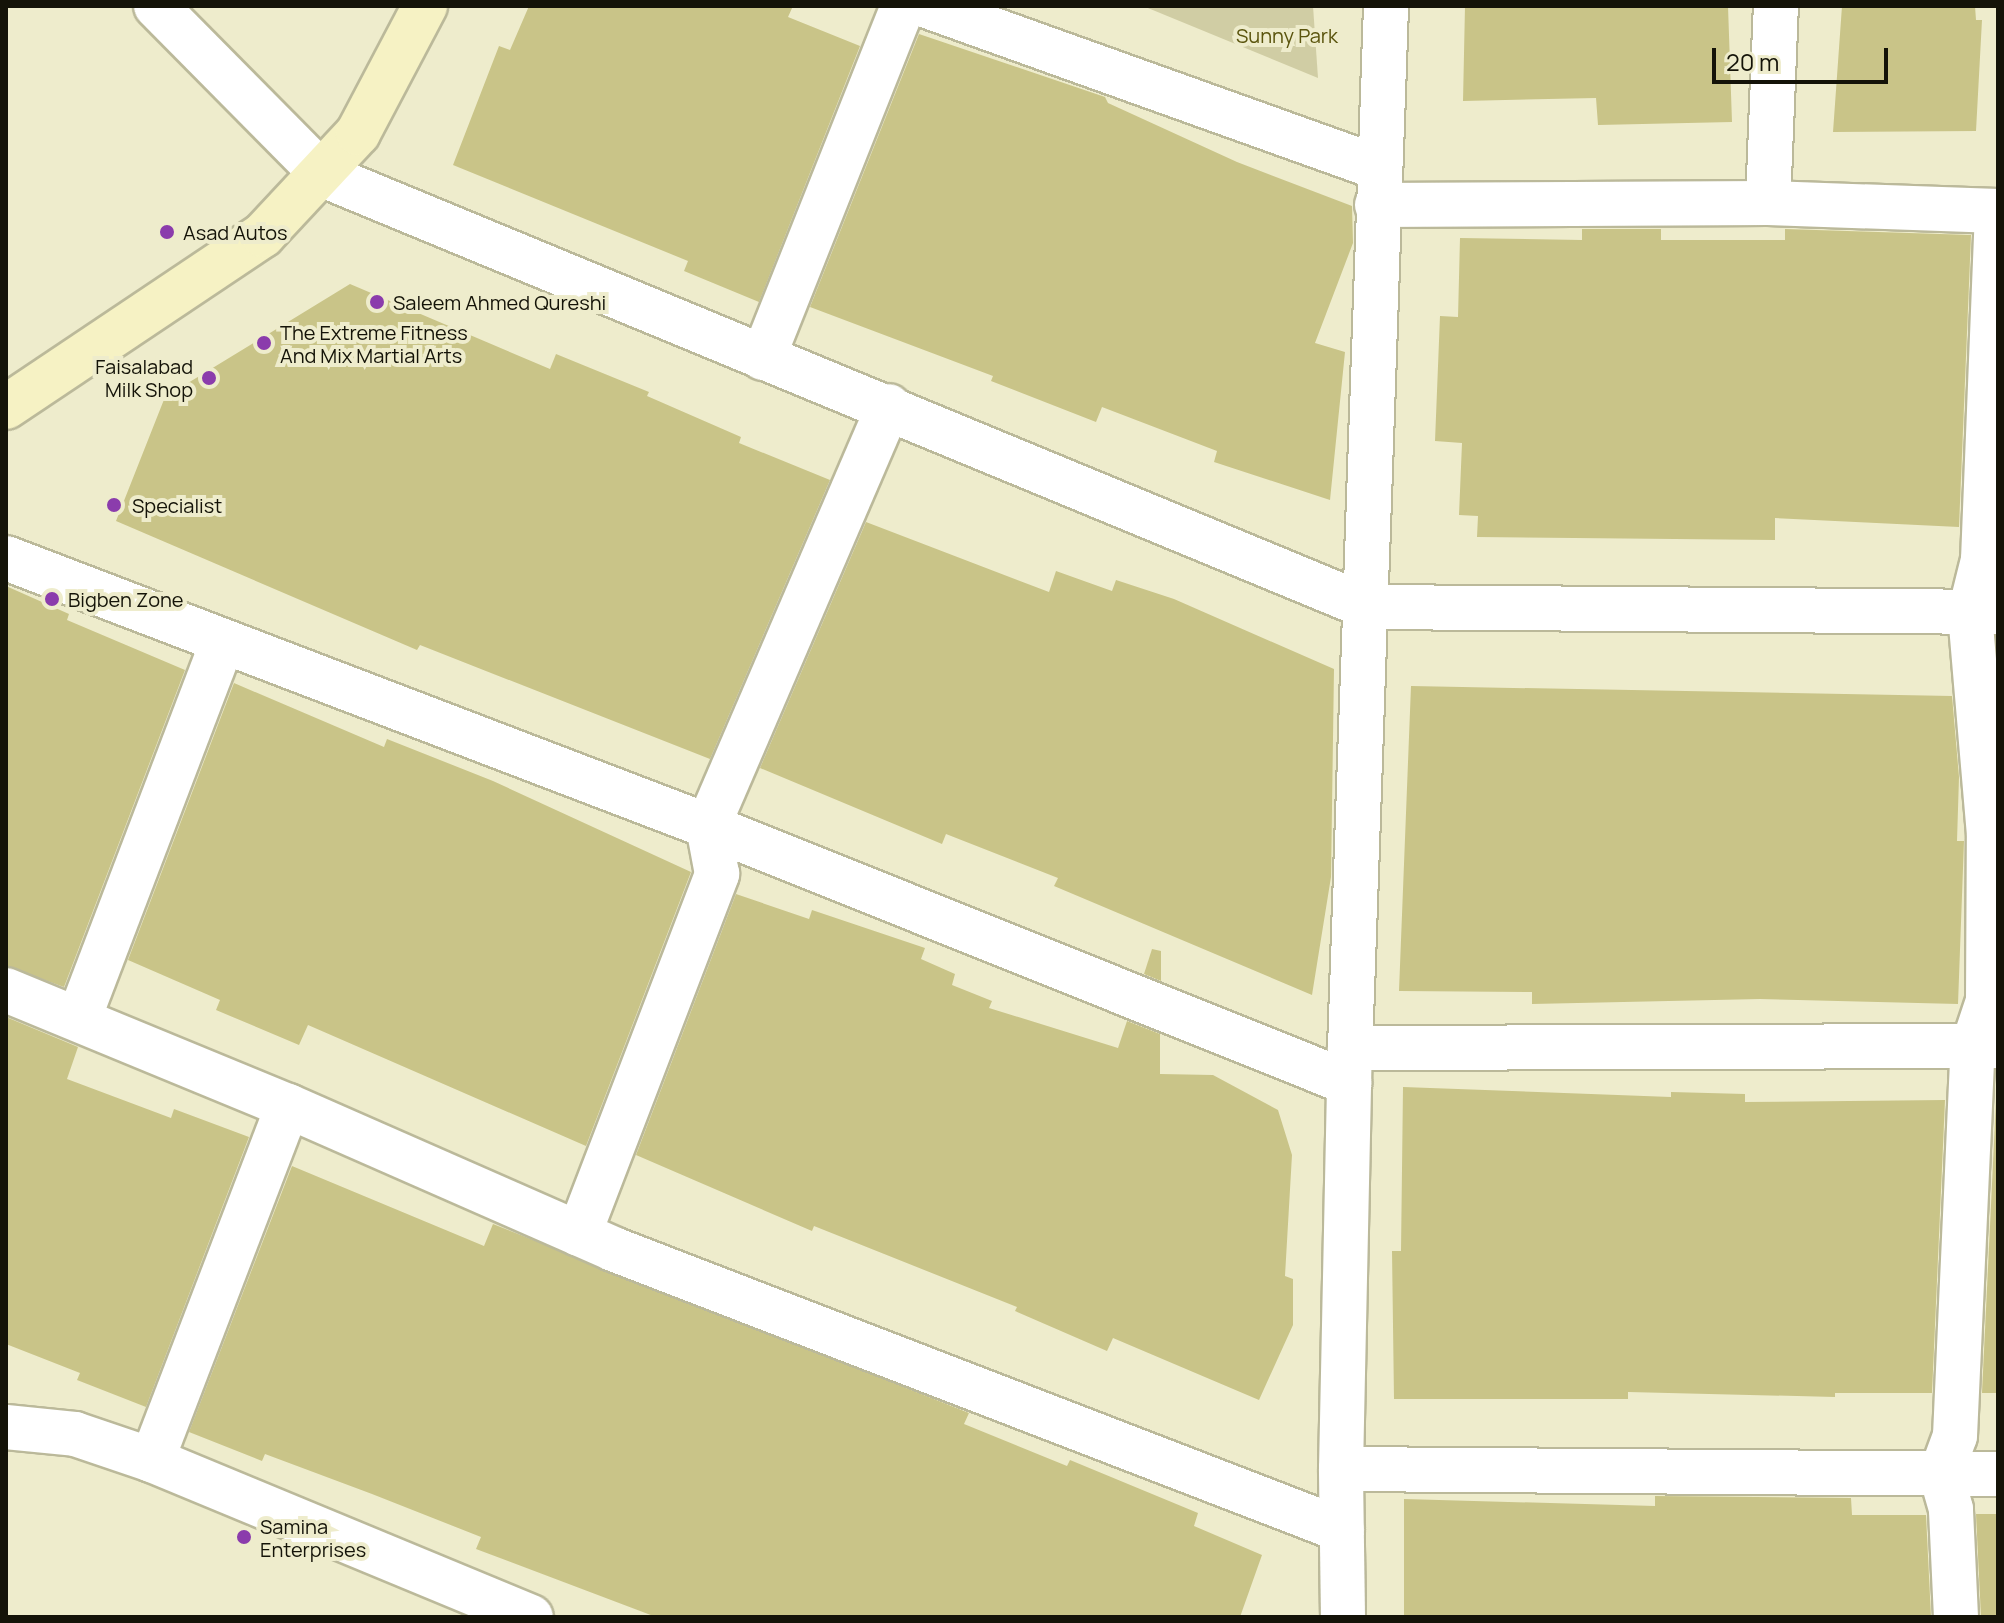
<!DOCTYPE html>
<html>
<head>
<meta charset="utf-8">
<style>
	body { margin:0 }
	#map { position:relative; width:2004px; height:1623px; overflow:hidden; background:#eeeccc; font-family:Manrope,sans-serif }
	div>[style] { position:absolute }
	.green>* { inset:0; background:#d0cda4 }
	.building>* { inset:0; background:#c9c488 }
	.roads { filter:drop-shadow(2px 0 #bbb99a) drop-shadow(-2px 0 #bbb99a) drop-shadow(0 2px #bbb99a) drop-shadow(0 -2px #bbb99a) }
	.street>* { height:44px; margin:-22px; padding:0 22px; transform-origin:22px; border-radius:22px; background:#fff }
	.secondary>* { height:44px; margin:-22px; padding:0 22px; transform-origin:22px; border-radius:22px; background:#f6f2c4 }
	.dots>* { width:22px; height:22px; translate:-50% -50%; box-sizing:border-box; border:4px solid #eeeccc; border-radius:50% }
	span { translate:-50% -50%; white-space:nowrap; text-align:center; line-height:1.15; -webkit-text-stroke:8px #eeeccc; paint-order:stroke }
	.park-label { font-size:20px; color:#5a540d }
	.poi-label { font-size:20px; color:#141308 }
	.left { translate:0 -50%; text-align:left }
	.right { translate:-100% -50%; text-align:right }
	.frame { position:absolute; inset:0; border:8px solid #141308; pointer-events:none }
	.scale { position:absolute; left:1712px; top:48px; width:176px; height:36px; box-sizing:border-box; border:4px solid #141308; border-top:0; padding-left:10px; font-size:24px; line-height:28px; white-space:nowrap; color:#141308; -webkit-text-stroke:6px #eeeccc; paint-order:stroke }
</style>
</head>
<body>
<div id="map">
	<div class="green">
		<div style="clip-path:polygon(1143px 6px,1313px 6px,1318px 78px)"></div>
	</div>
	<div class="building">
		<div style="clip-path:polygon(529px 6px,793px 6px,788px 17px,860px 46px,759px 302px,684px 271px,688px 261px,453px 165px,499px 46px,510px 50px)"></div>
		<div style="clip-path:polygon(1465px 6px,1728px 6px,1732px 122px,1598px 125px,1596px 98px,1463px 101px)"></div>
		<div style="clip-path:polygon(1842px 6px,1975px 6px,1976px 20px,1982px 20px,1976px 131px,1833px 132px)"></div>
		<div style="clip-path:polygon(919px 34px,1105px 97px,1108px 103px,1237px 162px,1352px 206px,1353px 243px,1315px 343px,1345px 352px,1330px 500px,1214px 462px,1217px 451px,1102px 407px,1096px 422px,991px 381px,993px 376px,810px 307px)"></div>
		<div style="clip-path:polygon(1582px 229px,1661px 229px,1661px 240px,1785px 240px,1785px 229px,1971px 235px,1959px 527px,1775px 518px,1775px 540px,1477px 537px,1478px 516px,1459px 515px,1462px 443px,1435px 441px,1440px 316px,1458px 317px,1460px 238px,1582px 240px)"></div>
		<div style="clip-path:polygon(350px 284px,550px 369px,556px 354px,649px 392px,647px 396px,741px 437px,739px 443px,830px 480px,710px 759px,420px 645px,417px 650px,116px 521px,165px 397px)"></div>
		<div style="clip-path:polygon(866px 522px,1049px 592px,1056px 571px,1112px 591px,1116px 580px,1174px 599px,1334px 669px,1331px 877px,1312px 995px,1054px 886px,1058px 878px,946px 834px,942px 844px,760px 768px)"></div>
		<div style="clip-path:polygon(6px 586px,69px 614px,67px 620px,185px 670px,64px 987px,6px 966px)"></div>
		<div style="clip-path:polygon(234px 683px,384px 747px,387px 739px,493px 781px,691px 872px,586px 1146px,308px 1025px,299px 1045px,216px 1010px,220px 1000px,128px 960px)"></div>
		<div style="clip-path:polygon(1411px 686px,1952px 696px,1959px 777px,1957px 841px,1964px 841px,1958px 1004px,1760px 999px,1532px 1004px,1532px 992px,1399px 991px)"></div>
		<div style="clip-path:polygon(736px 894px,809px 919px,812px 910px,925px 948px,921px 959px,955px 974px,952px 985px,992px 1001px,989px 1008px,1118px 1048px,1127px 1021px,1160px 1034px,1160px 1074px,1213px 1075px,1278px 1110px,1292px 1155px,1285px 1276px,1293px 1279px,1293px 1325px,1259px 1400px,1113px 1338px,1107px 1351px,1015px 1311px,1017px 1307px,814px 1226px,812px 1231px,636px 1155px)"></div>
		<div style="clip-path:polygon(1152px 949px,1161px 951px,1161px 981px,1144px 974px)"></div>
		<div style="clip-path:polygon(6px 1017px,78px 1047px,67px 1079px,171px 1118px,174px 1109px,249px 1137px,146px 1407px,77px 1380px,80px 1373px,6px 1344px)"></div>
		<div style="clip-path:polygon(1403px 1087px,1671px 1097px,1671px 1092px,1745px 1094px,1745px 1102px,1945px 1100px,1932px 1393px,1835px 1393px,1835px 1397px,1628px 1392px,1628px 1399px,1394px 1399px,1392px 1251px,1401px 1251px)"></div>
		<div style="clip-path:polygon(1996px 1101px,1998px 1393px,1982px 1393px)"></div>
		<div style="clip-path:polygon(292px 1166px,484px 1246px,493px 1224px,969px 1413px,964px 1424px,1067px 1466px,1070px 1460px,1198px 1513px,1194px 1526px,1262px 1555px,1240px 1617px,656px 1617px,476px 1549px,481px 1537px,372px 1494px,265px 1454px,262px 1461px,189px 1432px)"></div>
		<div style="clip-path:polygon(1655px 1496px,1851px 1498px,1852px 1515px,1926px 1515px,1931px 1617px,1404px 1617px,1404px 1499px,1655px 1506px)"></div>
		<div style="clip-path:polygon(1976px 1514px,1998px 1514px,1998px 1617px,1981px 1617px)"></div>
	</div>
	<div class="roads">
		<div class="street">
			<div style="left:156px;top:6px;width:238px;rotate:45.3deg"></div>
			<div style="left:323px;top:175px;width:1131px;rotate:22.46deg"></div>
			<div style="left:1368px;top:607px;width:630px;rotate:0.45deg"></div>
			<div style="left:927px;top:6px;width:480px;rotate:19.7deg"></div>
			<div style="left:1768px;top:203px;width:197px;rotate:-87.7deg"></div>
			<div style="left:1377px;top:205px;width:391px;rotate:-0.3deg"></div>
			<div style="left:1768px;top:203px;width:230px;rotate:2deg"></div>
			<div style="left:763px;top:358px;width:379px;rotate:-68.3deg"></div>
			<div style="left:6px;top:558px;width:751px;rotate:20.9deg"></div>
			<div style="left:708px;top:826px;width:691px;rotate:21.85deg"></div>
			<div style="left:6px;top:990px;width:305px;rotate:22.4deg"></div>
			<div style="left:288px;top:1106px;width:355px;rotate:23.7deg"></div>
			<div style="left:613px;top:1249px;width:781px;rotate:21.08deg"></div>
			<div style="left:79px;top:1018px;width:401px;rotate:-69.1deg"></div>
			<div style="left:1350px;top:1048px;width:648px;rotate:-0.18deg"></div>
			<div style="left:579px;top:1234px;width:386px;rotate:-69deg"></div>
			<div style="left:717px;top:874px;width:49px;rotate:-100.6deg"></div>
			<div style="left:708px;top:826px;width:457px;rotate:-66.7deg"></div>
			<div style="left:6px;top:1427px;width:69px;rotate:5.8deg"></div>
			<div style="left:75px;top:1434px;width:81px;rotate:18.7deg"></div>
			<div style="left:152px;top:1460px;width:410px;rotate:22.5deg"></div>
			<div style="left:152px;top:1460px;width:379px;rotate:-69deg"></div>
			<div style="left:1341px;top:1469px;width:657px;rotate:0.44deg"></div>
			<div style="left:1343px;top:1617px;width:148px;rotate:-90.8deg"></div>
			<div style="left:1341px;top:1469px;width:421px;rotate:-88.8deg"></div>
			<div style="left:1350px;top:1048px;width:1043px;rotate:-88.02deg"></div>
			<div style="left:1956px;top:1617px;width:108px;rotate:-92.7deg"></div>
			<div style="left:1951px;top:1509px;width:36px;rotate:-106deg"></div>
			<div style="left:1941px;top:1474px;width:40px;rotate:-69.8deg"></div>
			<div style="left:1955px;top:1436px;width:390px;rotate:-87.4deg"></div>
			<div style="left:1973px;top:1046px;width:47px;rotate:-71.6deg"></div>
			<div style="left:1988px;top:1001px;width:166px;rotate:-89.7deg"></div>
			<div style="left:1989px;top:835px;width:224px;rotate:-94.9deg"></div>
			<div style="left:1970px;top:612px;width:54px;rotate:-76deg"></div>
			<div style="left:1983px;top:560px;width:349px;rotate:-87.7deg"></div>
		</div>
		<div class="secondary">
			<div style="left:6px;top:407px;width:309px;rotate:-33.8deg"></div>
			<div style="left:263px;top:235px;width:139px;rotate:-47deg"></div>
			<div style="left:358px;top:133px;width:144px;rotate:-62.2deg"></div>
		</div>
	</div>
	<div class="dots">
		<div style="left:167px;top:232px;background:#8b3cac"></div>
		<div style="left:377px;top:302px;background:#8b3cac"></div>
		<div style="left:264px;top:343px;background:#8b3cac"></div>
		<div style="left:209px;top:378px;background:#8b3cac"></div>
		<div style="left:114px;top:505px;background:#8b3cac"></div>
		<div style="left:52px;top:599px;background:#8b3cac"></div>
		<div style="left:244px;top:1537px;background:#8b3cac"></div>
	</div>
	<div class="park-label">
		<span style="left:1287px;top:35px">Sunny Park</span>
	</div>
	<div class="poi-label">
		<span class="left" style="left:183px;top:232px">Asad Autos</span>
		<span class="left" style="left:393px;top:302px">Saleem Ahmed Qureshi</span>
		<span class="left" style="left:280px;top:344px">The Extreme Fitness<br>And Mix Martial Arts</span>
		<span class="right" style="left:193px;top:378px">Faisalabad<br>Milk Shop</span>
		<span class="left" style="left:132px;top:505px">Specialist</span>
		<span class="left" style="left:68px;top:599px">Bigben Zone</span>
		<span class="left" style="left:260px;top:1538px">Samina<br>Enterprises</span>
	</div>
	<div class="frame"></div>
	<div class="scale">20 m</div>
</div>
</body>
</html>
